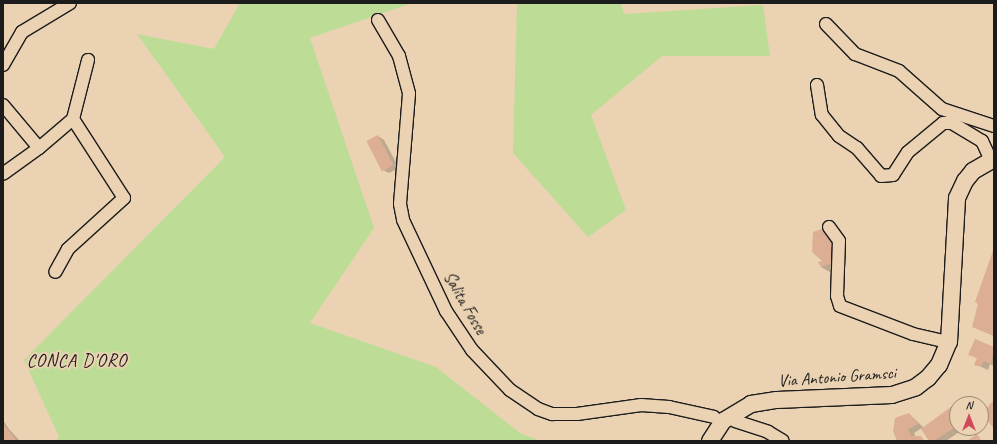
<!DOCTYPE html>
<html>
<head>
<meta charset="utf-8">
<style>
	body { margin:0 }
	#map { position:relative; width:997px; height:444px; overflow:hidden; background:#ead2b2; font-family:Caveat,sans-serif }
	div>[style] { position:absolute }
	.green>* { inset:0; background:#bddd96 }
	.shadow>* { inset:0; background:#0003 }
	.building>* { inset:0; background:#dcae94; transform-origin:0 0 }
	.roads { filter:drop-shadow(1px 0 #1c1c1c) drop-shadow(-1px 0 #1c1c1c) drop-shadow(0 1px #1c1c1c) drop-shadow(0 -1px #1c1c1c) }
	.minor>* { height:12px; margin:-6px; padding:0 6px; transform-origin:6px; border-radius:6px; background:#ead2b2 }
	.major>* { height:16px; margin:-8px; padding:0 8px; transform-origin:8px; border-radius:8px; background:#ead2b2 }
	span { translate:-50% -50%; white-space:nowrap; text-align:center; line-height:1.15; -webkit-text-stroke:4px #ead2b2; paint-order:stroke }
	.street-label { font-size:17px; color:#1c1c1c }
	.neighbourhood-label { font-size:18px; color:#1c1c1c; letter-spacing:1px }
	.frame { position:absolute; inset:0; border:4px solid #1c1c1c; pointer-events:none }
	.north { position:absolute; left:949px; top:396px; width:40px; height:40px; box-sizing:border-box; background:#ead2b2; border:1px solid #988976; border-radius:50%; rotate:0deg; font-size:11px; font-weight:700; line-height:16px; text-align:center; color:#1c1c1c }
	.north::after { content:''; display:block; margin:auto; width:14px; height:18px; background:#d1495b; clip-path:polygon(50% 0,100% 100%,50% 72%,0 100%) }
</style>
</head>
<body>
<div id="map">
	<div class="green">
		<div style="clip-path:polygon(240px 3px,412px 3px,310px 38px,374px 228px,310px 323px,436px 367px,520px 433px,540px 441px,56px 441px,59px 437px,24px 360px,225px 157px,137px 34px,214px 49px)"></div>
		<div style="clip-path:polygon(517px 3px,621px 3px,624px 14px,763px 5px,770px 56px,662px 56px,591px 115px,626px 210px,588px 237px,513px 153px)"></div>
	</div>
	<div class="shadow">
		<div style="clip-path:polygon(378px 136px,384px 140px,399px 168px,389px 173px,383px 170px)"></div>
		<div style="clip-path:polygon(822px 230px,831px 235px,845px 267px,830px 272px,821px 267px,824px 261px)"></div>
		<div style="clip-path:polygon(994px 250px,994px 336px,973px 327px)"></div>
		<div style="clip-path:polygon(975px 340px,994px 348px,994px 366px,990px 364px,988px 370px,975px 364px,978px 359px,970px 354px)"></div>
		<div style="clip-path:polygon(952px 407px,957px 410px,957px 428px,965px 428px,946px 441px,931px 441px,922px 428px,914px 433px,916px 437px,927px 441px,899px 441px,909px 414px,924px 428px)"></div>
		<div style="clip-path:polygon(3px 420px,9px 429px,20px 441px,3px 441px)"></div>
	</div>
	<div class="building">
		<div style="left:378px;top:135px;width:34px;height:13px;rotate:63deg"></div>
		<div style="clip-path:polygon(822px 229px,835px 246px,831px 257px,835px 256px,837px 262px,821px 267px,818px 262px,822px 261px,812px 252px,813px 232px)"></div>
		<div style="clip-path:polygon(994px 248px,994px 332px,993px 335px,972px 327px,978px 304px,975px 302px)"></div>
		<div style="clip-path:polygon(975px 339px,994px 347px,991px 364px,984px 361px,981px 367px,974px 365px,977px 358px,968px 355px)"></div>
		<div style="clip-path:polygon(994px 400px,994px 429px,982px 413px)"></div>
		<div style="clip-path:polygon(952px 406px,957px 413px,957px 426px,934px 441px,929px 441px,921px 429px)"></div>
		<div style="clip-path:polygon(909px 413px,918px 424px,908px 429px,911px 436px,921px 436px,924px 441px,897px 441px,893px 431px,895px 418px)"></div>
		<div style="clip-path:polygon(3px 423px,5px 426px,17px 441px,3px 441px)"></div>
		<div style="clip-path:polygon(977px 434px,982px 441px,967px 441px)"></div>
	</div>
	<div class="roads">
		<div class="minor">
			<div style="left:378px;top:20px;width:42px;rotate:59.7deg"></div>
			<div style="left:399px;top:56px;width:39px;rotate:75deg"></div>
			<div style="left:409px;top:94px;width:110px;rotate:94.7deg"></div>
			<div style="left:400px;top:204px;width:16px;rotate:79deg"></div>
			<div style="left:403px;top:220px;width:101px;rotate:64.7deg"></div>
			<div style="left:446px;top:311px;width:47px;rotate:56.3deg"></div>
			<div style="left:472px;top:350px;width:55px;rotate:46.5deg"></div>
			<div style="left:510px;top:390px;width:34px;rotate:34deg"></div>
			<div style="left:538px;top:409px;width:15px;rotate:20deg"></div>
			<div style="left:552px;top:414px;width:25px"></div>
			<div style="left:577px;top:414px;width:65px;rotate:-8deg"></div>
			<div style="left:641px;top:405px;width:28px;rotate:4deg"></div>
			<div style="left:669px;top:407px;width:46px;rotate:12.5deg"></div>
			<div style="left:826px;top:24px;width:42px;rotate:46deg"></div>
			<div style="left:855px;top:54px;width:47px;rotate:21.1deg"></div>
			<div style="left:899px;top:71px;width:57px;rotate:41.5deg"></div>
			<div style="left:942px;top:109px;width:55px;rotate:18.1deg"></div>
			<div style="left:3px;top:65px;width:38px;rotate:-60deg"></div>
			<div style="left:22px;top:32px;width:56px;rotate:-31.1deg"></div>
			<div style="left:817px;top:85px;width:30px;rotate:81deg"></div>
			<div style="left:822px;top:115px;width:27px;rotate:51deg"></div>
			<div style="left:839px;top:136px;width:22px;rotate:34deg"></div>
			<div style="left:857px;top:148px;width:37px;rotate:49deg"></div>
			<div style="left:881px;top:176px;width:12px;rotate:-5deg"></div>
			<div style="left:893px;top:175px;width:27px;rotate:-57deg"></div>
			<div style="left:908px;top:152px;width:45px;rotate:-39.6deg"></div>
			<div style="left:943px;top:123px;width:9px"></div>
			<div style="left:952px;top:123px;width:35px;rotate:31deg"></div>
			<div style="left:982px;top:141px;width:21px;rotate:65deg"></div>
			<div style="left:3px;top:105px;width:56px;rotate:50.1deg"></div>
			<div style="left:39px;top:148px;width:44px;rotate:144.2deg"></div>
			<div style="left:73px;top:119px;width:61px;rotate:-75.7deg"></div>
			<div style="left:39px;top:148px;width:45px;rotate:-40.5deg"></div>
			<div style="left:73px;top:119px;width:94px;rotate:57.2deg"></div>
			<div style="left:124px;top:198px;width:76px;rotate:137.7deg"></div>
			<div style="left:68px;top:249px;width:26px;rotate:119deg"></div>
			<div style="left:829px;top:227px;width:17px;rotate:54deg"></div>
			<div style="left:839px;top:241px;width:55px;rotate:92.1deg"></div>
			<div style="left:837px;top:296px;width:10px;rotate:73deg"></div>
			<div style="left:840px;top:306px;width:78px;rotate:21deg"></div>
			<div style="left:913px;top:334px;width:37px;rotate:13deg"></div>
			<div style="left:735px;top:421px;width:35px;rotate:18deg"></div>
			<div style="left:768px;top:432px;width:17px;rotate:31deg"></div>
		</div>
		<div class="major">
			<div style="left:710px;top:441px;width:24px;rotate:-57deg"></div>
			<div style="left:723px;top:421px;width:33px;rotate:-31deg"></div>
			<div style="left:751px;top:404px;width:26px;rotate:-9deg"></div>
			<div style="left:777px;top:400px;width:115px;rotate:-2.5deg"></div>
			<div style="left:892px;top:395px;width:25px;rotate:-18deg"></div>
			<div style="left:916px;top:387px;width:15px;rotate:-37deg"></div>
			<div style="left:928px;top:378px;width:17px;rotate:-50deg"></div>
			<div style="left:939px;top:365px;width:25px;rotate:-67deg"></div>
			<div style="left:949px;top:342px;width:144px;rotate:-86.8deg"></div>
			<div style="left:957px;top:198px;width:19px;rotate:-65deg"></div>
			<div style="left:965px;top:181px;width:13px;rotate:-51deg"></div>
			<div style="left:973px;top:171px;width:24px;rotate:-30deg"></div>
		</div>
	</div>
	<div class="street-label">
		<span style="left:465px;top:303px;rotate:60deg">Salita Fosse</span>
		<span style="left:837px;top:377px;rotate:-4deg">Via Antonio Gramsci</span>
	</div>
	<div class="neighbourhood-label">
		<span style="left:77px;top:360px">CONCA D'ORO</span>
	</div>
	<div class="frame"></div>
	<div class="north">N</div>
</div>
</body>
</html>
